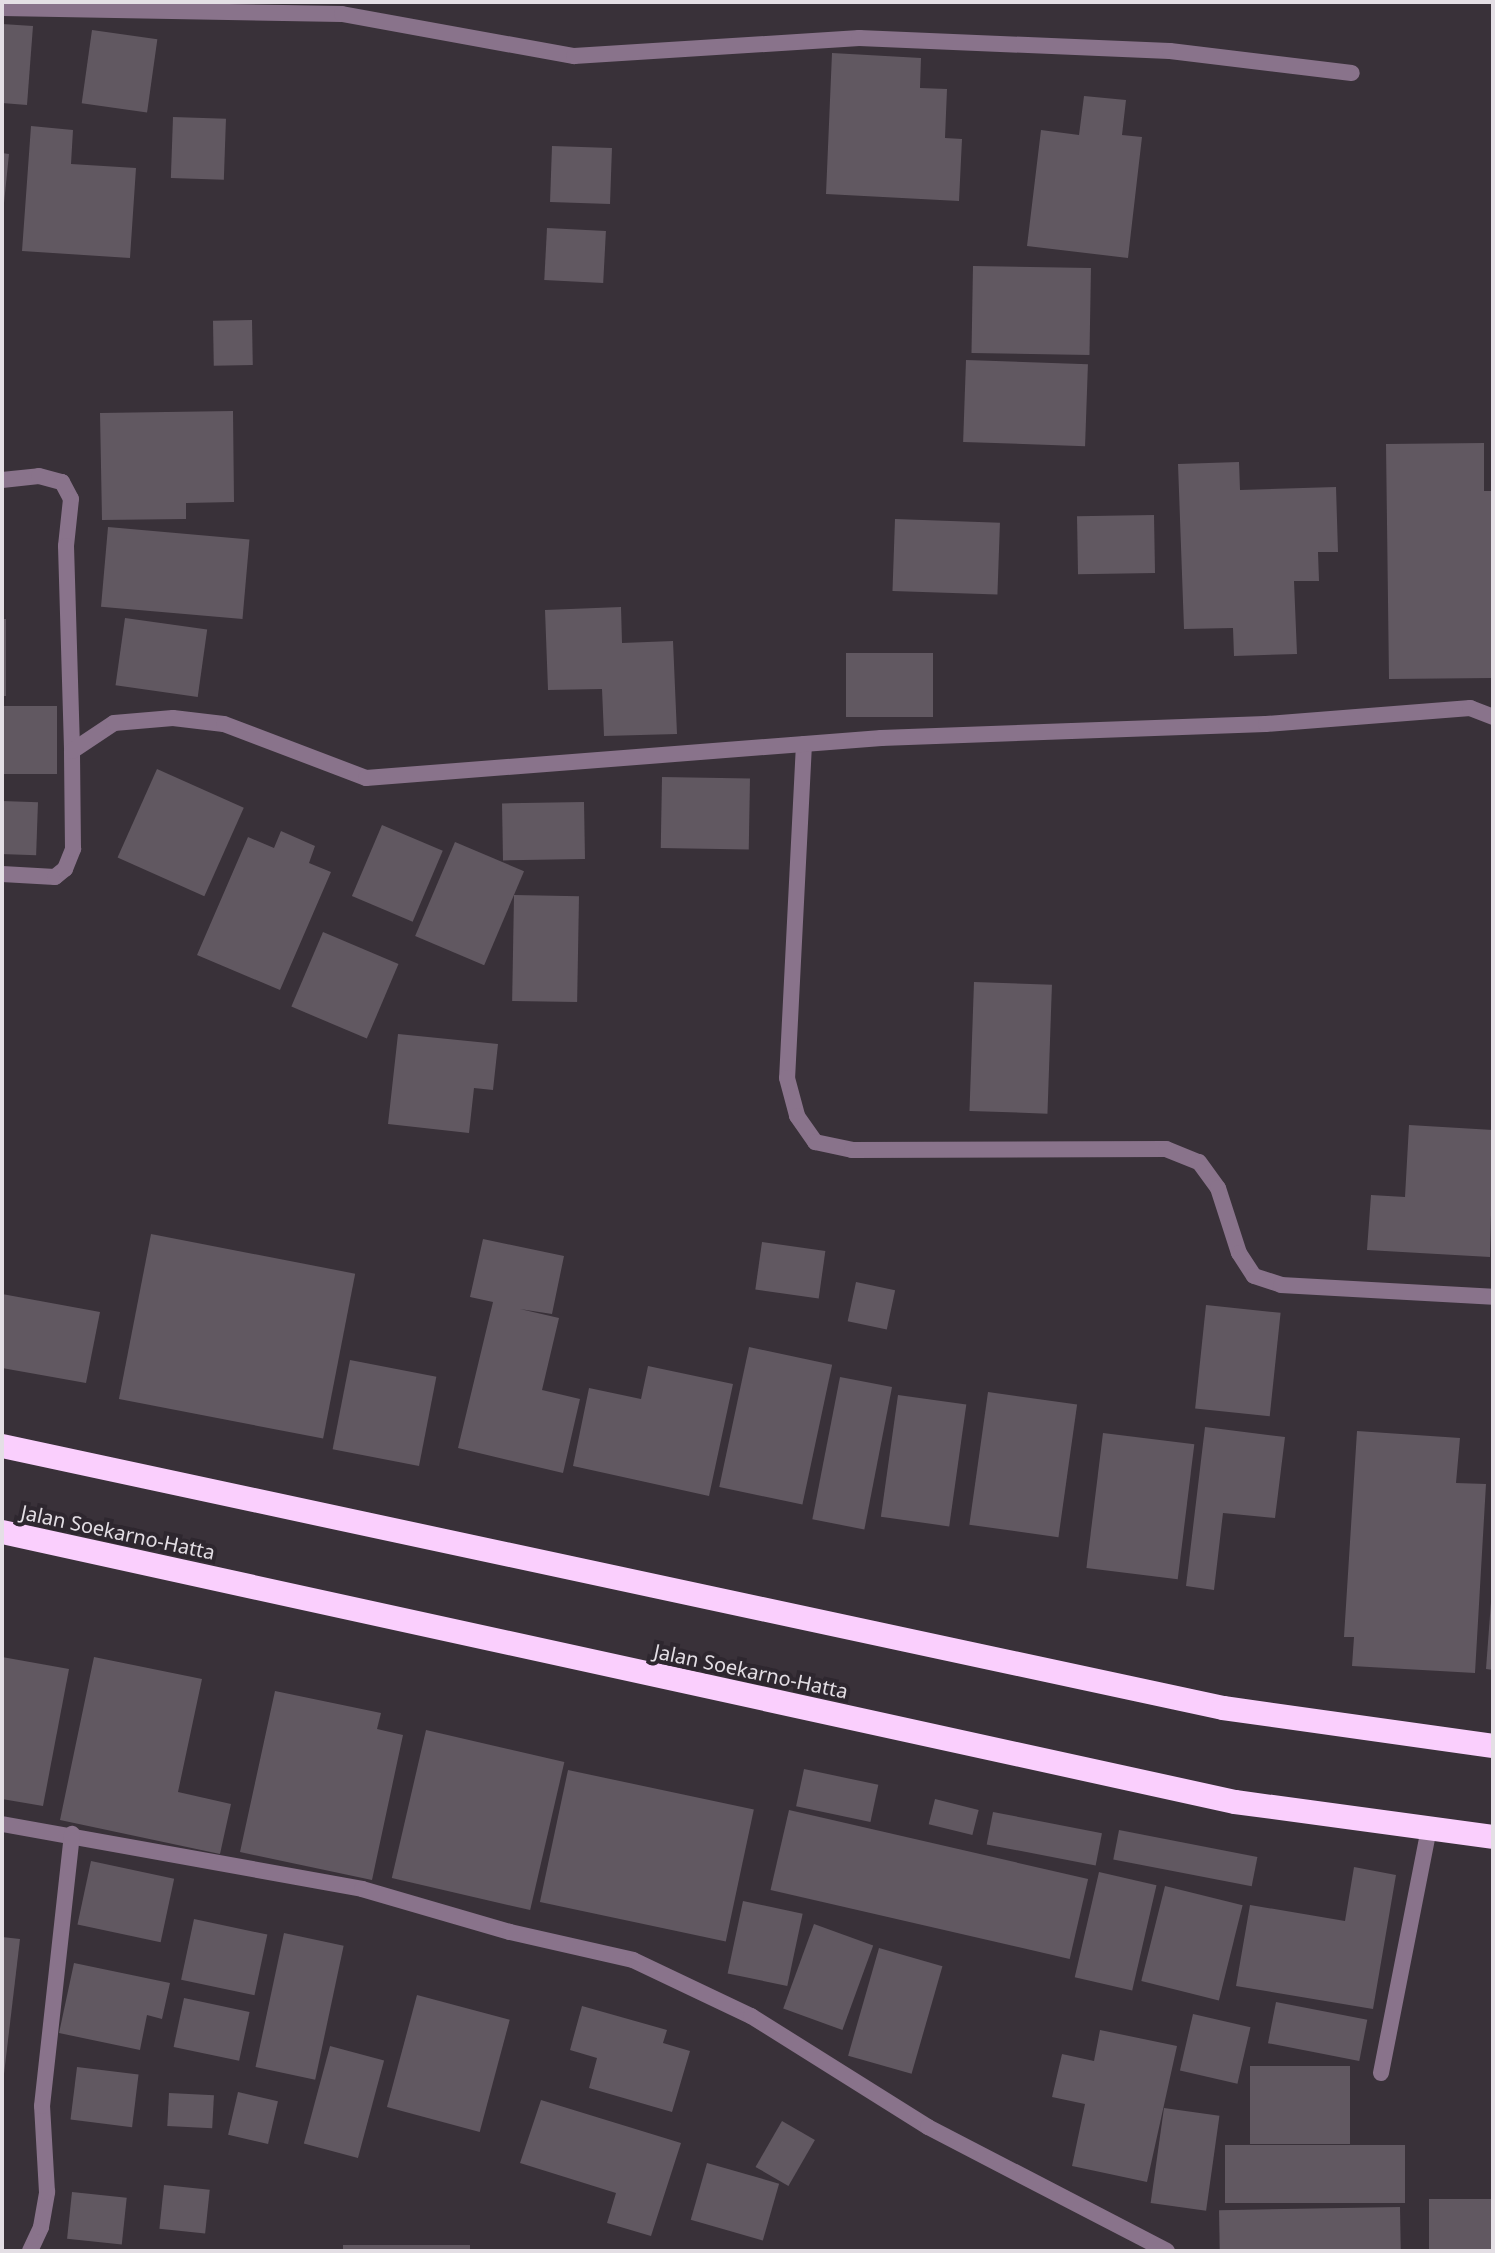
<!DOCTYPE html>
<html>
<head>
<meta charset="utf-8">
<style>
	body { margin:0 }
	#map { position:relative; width:1495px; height:2253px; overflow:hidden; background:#393139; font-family:"Noto Sans",sans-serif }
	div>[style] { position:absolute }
	.building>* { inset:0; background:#615861; transform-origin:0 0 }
	.lane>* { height:16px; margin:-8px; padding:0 8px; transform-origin:8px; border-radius:8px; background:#89738b }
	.street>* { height:16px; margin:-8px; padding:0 8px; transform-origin:8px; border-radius:8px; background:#89738b }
	.highway>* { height:24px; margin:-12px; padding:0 12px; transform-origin:12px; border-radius:12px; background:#facffd }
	span { translate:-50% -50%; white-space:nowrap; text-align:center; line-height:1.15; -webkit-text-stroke:8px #2e272f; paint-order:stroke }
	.street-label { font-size:20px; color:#e4dfe5 }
	.frame { position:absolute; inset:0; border:4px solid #e4dfe5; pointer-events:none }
</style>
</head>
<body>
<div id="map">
	<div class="building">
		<div style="clip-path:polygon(2px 24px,33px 26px,27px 105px,2px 103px)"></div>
		<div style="left:92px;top:30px;width:66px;height:74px;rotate:8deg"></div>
		<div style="clip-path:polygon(832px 53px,921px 58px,920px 88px,947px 89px,945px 138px,962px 139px,959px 201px,826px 194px)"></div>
		<div style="clip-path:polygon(1084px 96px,1126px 100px,1122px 135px,1142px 137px,1128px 258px,1027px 246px,1041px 130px,1079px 135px)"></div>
		<div style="left:173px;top:117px;width:53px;height:61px;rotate:2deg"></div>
		<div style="clip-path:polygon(31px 126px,73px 130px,71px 164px,136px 168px,130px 258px,22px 251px)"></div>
		<div style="left:552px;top:146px;width:60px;height:56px;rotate:2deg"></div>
		<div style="clip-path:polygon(2px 153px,9px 154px,4px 203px,2px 203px)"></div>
		<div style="left:547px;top:228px;width:59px;height:52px;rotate:3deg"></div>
		<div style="left:973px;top:266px;width:118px;height:87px;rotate:1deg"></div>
		<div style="left:252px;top:320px;width:45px;height:39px;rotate:89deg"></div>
		<div style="left:966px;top:360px;width:122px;height:82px;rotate:2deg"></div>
		<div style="clip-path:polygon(233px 411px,234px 502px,186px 503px,186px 519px,102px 520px,100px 413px)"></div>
		<div style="clip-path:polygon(1484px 443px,1484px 491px,1493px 491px,1493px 678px,1389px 679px,1386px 444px)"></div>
		<div style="clip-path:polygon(1239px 462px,1240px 490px,1336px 487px,1338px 552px,1318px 552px,1319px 581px,1294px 581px,1297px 654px,1234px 656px,1233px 628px,1184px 629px,1178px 464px)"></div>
		<div style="left:1154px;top:515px;width:58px;height:77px;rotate:89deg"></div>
		<div style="left:895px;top:519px;width:105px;height:72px;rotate:2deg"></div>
		<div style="left:108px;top:527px;width:142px;height:80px;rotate:5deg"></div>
		<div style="clip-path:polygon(621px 607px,622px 643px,673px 641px,677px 734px,604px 736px,602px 689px,548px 690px,545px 610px)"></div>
		<div style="left:125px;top:618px;width:83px;height:68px;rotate:8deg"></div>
		<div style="left:2px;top:619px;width:4px;height:77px"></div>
		<div style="left:933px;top:653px;width:64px;height:87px;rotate:90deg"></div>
		<div style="left:57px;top:706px;width:68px;height:55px;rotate:90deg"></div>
		<div style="left:157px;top:769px;width:95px;height:97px;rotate:24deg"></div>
		<div style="left:662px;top:777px;width:88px;height:71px;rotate:1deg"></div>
		<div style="left:2px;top:801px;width:36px;height:53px;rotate:2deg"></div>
		<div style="left:584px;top:802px;width:57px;height:82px;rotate:89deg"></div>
		<div style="left:382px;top:825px;width:66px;height:77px;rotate:23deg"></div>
		<div style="clip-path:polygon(281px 831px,315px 846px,309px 863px,331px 872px,280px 990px,197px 955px,248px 837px,274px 848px)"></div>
		<div style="left:455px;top:842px;width:75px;height:102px;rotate:23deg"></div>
		<div style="left:514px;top:895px;width:65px;height:106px;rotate:1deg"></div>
		<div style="left:323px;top:932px;width:82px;height:81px;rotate:23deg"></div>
		<div style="left:974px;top:982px;width:78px;height:129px;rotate:2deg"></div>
		<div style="clip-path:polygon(398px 1034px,498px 1044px,493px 1090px,474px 1088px,469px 1133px,388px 1124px)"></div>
		<div style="clip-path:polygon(1409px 1125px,1493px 1130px,1490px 1257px,1367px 1250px,1371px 1195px,1405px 1197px)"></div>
		<div style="left:151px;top:1234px;width:208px;height:168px;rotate:11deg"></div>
		<div style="clip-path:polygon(483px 1239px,564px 1256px,552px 1314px,520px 1309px,559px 1318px,542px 1390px,580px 1399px,563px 1473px,458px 1448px,493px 1302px,470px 1297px)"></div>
		<div style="left:762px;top:1242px;width:64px;height:48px;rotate:8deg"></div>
		<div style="left:856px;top:1282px;width:40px;height:40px;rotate:12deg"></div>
		<div style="clip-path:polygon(2px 1294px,100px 1312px,86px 1383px,2px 1368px)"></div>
		<div style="left:1206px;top:1305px;width:75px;height:104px;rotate:6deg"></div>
		<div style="left:749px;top:1347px;width:85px;height:143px;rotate:12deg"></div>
		<div style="left:350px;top:1360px;width:88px;height:91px;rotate:11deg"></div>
		<div style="clip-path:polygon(648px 1366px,733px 1384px,709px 1496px,573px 1466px,589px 1388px,641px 1399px)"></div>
		<div style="left:840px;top:1377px;width:53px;height:145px;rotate:11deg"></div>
		<div style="left:988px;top:1392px;width:90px;height:134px;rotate:8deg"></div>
		<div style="left:898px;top:1395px;width:69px;height:123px;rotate:8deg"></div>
		<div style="clip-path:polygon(1205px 1427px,1285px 1437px,1275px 1518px,1223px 1513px,1214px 1590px,1186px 1586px)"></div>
		<div style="clip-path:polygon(1357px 1431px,1460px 1438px,1456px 1483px,1486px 1484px,1475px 1673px,1352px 1666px,1354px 1637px,1344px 1637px)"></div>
		<div style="left:1103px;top:1433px;width:92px;height:136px;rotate:7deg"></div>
		<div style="clip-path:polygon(1491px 1602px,1493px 1602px,1493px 1670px,1486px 1669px)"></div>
		<div style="clip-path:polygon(2px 1657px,69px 1669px,43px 1806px,2px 1799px)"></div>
		<div style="clip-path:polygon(94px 1657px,202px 1679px,178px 1792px,231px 1804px,220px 1854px,60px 1820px)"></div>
		<div style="clip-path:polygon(275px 1691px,381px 1713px,377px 1729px,403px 1735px,372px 1880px,240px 1852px)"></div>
		<div style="left:426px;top:1730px;width:142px;height:152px;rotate:13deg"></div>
		<div style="left:804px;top:1769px;width:76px;height:38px;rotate:12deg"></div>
		<div style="left:568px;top:1770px;width:190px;height:135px;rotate:12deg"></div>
		<div style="left:935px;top:1799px;width:45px;height:26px;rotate:14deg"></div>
		<div style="left:789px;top:1810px;width:307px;height:82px;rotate:13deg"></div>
		<div style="left:993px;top:1812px;width:111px;height:33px;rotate:11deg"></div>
		<div style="left:1119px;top:1830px;width:141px;height:30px;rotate:11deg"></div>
		<div style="left:91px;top:1861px;width:85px;height:65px;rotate:12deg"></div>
		<div style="clip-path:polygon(1354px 1867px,1396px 1875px,1373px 2009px,1236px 1986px,1250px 1905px,1345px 1921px)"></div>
		<div style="left:1099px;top:1872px;width:59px;height:108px;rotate:13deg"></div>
		<div style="left:1165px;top:1886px;width:80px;height:98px;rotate:14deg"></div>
		<div style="left:743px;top:1901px;width:61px;height:74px;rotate:12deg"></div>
		<div style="left:194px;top:1919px;width:75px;height:62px;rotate:12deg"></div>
		<div style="left:814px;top:1924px;width:63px;height:90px;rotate:20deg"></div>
		<div style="left:284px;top:1933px;width:61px;height:137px;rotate:12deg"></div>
		<div style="clip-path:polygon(2px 1937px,20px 1939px,4px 2074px,2px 2074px)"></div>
		<div style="left:879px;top:1948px;width:66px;height:112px;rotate:16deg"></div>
		<div style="clip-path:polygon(74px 1963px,170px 1983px,162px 2019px,147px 2015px,140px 2050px,59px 2033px)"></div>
		<div style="left:417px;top:1995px;width:96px;height:116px;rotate:15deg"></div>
		<div style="left:184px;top:1998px;width:67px;height:50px;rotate:12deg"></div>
		<div style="left:1276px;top:2002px;width:93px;height:42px;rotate:11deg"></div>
		<div style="clip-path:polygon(582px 2006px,667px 2030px,663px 2043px,690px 2051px,672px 2112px,589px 2088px,597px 2058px,570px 2050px)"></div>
		<div style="left:1193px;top:2014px;width:59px;height:58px;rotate:13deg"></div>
		<div style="clip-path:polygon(1100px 2030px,1177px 2046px,1147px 2182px,1072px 2166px,1085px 2104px,1052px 2097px,1062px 2054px,1094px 2061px)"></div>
		<div style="left:330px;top:2046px;width:56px;height:101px;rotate:15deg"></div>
		<div style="left:1250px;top:2066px;width:100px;height:78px"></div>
		<div style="left:77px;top:2067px;width:62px;height:53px;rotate:7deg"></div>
		<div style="left:238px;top:2092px;width:41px;height:44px;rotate:13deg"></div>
		<div style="left:169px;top:2093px;width:45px;height:33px;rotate:3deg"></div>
		<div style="clip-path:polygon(541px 2100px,681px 2143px,651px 2236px,607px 2223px,616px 2193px,520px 2163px)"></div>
		<div style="left:1164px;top:2108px;width:56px;height:96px;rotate:8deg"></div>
		<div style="left:782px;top:2121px;width:38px;height:53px;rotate:30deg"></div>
		<div style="left:1225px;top:2145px;width:180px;height:58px"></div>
		<div style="left:707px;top:2163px;width:75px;height:59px;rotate:16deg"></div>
		<div style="left:164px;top:2185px;width:46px;height:44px;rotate:6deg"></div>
		<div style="left:72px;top:2192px;width:55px;height:47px;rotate:6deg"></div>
		<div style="left:1429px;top:2199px;width:64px;height:52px"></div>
		<div style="left:1400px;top:2207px;width:44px;height:181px;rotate:89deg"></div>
		<div style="left:343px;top:2245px;width:127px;height:6px"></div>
	</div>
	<div class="lane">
		<div style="left:1381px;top:2073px;width:250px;rotate:-78.9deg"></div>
	</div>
	<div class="street">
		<div style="left:2px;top:8px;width:340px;rotate:1deg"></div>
		<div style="left:342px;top:14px;width:236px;rotate:10.3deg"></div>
		<div style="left:574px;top:56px;width:286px;rotate:-3.6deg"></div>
		<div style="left:859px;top:38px;width:311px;rotate:2.4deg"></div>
		<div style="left:1170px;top:51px;width:183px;rotate:6.9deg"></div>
		<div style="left:2px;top:480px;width:37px;rotate:-6deg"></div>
		<div style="left:39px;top:476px;width:24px;rotate:15deg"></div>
		<div style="left:62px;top:482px;width:19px;rotate:62deg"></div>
		<div style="left:71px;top:499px;width:47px;rotate:96.1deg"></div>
		<div style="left:66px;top:546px;width:205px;rotate:88.3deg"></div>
		<div style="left:804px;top:744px;width:334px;rotate:92.9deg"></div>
		<div style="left:787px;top:1078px;width:39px;rotate:75deg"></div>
		<div style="left:797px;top:1116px;width:32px;rotate:55deg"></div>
		<div style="left:815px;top:1142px;width:38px;rotate:12deg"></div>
		<div style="left:852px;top:1150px;width:314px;rotate:-0.2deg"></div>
		<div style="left:1166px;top:1149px;width:35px;rotate:22deg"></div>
		<div style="left:1199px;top:1162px;width:32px;rotate:54deg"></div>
		<div style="left:1218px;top:1188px;width:68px;rotate:72.1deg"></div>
		<div style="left:1239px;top:1253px;width:27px;rotate:57deg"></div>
		<div style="left:1254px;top:1276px;width:28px;rotate:18deg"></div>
		<div style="left:1281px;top:1285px;width:212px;rotate:3.2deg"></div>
		<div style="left:2px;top:874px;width:53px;rotate:3.2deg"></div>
		<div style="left:55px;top:877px;width:13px;rotate:-39deg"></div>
		<div style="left:65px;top:869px;width:22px;rotate:-68deg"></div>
		<div style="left:73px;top:849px;width:98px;rotate:-90.6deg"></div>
		<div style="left:72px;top:751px;width:50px;rotate:-33.7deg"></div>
		<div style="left:114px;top:723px;width:59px;rotate:-4.8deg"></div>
		<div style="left:173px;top:718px;width:51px;rotate:6.7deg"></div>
		<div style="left:224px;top:724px;width:152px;rotate:20.8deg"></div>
		<div style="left:366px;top:778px;width:517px;rotate:-4.44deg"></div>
		<div style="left:881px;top:738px;width:385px;rotate:-2.1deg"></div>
		<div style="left:1266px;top:724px;width:205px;rotate:-4.5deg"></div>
		<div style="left:1470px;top:708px;width:25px;rotate:21deg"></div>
		<div style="left:2px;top:1824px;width:366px;rotate:10.2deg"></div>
		<div style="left:362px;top:1889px;width:154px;rotate:16.2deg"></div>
		<div style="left:510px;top:1932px;width:126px;rotate:12.8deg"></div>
		<div style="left:633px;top:1960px;width:131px;rotate:25.4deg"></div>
		<div style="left:751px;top:2016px;width:209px;rotate:32.1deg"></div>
		<div style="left:928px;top:2127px;width:269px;rotate:27.4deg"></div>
		<div style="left:30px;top:2251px;width:26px;rotate:-65deg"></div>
		<div style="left:41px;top:2227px;width:36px;rotate:-80deg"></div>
		<div style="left:47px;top:2192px;width:86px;rotate:-93.3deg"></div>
		<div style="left:42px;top:2106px;width:274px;rotate:-83.7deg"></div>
	</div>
	<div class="highway">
		<div style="left:2px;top:1446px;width:1249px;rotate:12.11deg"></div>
		<div style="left:1223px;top:1708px;width:273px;rotate:8deg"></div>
		<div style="left:2px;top:1532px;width:1262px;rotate:12.35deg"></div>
		<div style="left:1235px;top:1802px;width:260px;rotate:7.7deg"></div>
	</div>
	<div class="street-label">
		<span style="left:118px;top:1532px;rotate:12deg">Jalan Soekarno-Hatta</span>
		<span style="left:751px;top:1671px;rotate:12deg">Jalan Soekarno-Hatta</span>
	</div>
	<div class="frame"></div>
</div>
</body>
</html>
